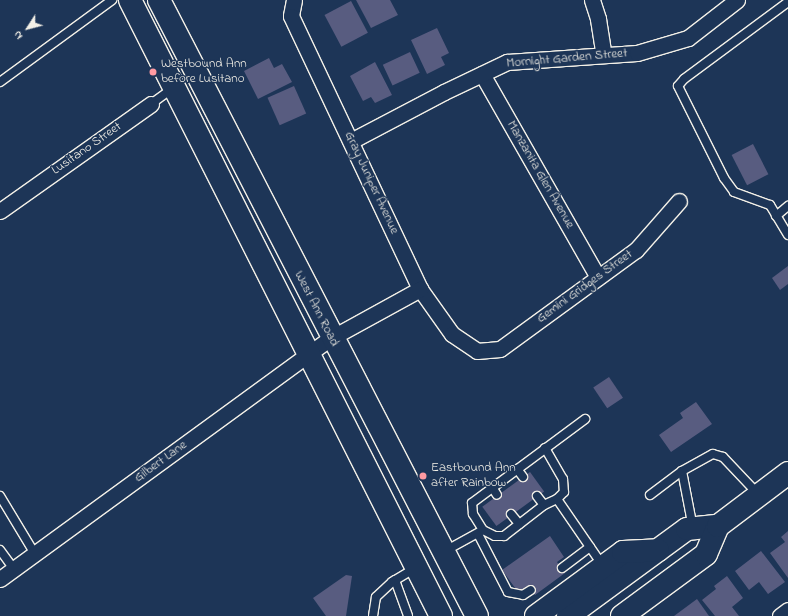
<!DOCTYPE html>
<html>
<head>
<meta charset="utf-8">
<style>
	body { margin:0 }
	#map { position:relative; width:788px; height:616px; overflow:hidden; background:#1d3557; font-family:"Indie Flower",sans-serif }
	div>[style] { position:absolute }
	.building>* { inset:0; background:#585c80; transform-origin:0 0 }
	.roads { filter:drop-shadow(1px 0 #f4f1e8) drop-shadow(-1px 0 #f4f1e8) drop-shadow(0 1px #f4f1e8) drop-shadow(0 -1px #f4f1e8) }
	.lane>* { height:8px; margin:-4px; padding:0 4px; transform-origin:4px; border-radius:4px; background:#1d3557 }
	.street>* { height:15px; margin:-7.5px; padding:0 7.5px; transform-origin:7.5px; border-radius:7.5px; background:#1d3557 }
	.secondary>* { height:22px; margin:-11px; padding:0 11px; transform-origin:11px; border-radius:11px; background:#1d3557 }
	.primary>* { height:22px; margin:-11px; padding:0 11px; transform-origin:11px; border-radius:11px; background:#1d3557 }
	.dots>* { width:11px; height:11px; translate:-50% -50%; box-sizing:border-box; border:2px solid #1d3557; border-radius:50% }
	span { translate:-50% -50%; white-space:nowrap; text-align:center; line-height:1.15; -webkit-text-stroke:3px #1d3557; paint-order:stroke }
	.street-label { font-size:13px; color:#f4f1e8 }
	.poi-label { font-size:13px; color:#f4f1e8 }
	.left { translate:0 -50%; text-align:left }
	.north { position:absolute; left:8px; top:8px; width:40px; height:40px; -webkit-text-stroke:3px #1d3557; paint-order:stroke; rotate:234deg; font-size:11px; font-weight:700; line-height:16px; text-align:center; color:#f4f1e8 }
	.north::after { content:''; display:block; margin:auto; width:14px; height:18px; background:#f4f1e8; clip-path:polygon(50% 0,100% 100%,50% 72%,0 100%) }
</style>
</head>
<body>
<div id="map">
	<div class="building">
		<div style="clip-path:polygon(356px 0,390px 0,398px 15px,371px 28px)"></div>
		<div style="left:351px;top:1px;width:36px;height:30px;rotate:62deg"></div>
		<div style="clip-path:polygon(437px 28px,449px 53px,441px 57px,445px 65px,427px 74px,411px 40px)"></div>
		<div style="left:410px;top:52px;width:23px;height:30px;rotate:65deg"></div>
		<div style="clip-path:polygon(269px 58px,274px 68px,282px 64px,292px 82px,258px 99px,244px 71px)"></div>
		<div style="clip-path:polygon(375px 62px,392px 95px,375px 103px,371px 97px,363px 101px,350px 76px)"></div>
		<div style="left:294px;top:86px;width:30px;height:29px;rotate:66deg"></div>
		<div style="left:753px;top:144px;width:34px;height:24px;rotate:63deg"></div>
		<div style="clip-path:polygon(788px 266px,788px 284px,780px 290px,772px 278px)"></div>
		<div style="left:609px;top:377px;width:25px;height:19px;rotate:56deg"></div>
		<div style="clip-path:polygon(696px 402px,712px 424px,671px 452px,659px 435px,683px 418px,680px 413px)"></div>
		<div style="left:530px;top:472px;width:24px;height:59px;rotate:54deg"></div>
		<div style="clip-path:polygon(788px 531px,788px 578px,770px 553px,785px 542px,781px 537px)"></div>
		<div style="clip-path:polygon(550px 536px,564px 557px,557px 562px,565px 573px,535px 595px,527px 586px,518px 592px,502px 570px)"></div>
		<div style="clip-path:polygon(761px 551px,785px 582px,768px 594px,759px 582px,749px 590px,735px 571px)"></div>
		<div style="clip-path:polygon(346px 575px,352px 576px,346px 616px,326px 616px,313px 598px)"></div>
		<div style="clip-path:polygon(727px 576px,743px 598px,732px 607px,739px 616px,715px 616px,702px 600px,716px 589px,714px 586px)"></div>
		<div style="clip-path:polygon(697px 599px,709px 616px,674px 616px)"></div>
	</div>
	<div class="roads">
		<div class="lane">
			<div style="left:788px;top:2px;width:129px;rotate:143.5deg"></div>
			<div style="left:684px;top:79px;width:9px;rotate:131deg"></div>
			<div style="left:678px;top:86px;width:103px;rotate:63.4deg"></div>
			<div style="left:724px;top:178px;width:17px;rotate:54deg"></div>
			<div style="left:734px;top:192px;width:38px;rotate:20deg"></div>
			<div style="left:770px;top:205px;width:35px;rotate:59deg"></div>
			<div style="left:0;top:82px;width:139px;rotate:-36.2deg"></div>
			<div style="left:151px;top:104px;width:27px;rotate:-36deg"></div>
			<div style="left:776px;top:216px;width:16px;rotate:-40deg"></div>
			<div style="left:545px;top:448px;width:36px;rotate:60deg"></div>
			<div style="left:563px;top:479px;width:13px;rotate:86deg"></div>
			<div style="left:564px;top:492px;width:10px;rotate:135deg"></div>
			<div style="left:517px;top:469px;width:10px;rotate:53deg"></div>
			<div style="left:682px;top:471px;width:58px;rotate:79.1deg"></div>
			<div style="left:492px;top:487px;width:9px;rotate:58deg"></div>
			<div style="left:650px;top:495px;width:40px;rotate:-37deg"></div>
			<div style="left:682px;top:471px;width:35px;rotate:-29deg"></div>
			<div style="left:713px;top:454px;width:10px;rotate:17deg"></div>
			<div style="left:723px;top:457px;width:51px;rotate:46.6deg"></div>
			<div style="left:0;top:496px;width:68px;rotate:58.9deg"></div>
			<div style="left:537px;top:496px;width:11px;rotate:52deg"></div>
			<div style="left:511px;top:514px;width:13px;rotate:51deg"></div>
			<div style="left:483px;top:530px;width:19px;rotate:-122deg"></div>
			<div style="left:473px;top:514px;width:11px;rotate:-95deg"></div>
			<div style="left:472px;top:503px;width:141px;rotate:-36.6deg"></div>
			<div style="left:478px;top:534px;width:65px;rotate:62.7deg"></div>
			<div style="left:508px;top:592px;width:15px;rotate:11deg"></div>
			<div style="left:523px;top:595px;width:9px;rotate:-32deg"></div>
			<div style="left:0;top:550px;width:24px;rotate:54deg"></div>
			<div style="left:445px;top:551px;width:43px;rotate:-28.9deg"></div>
			<div style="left:483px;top:530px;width:13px;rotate:27deg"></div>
			<div style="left:495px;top:536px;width:9px"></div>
			<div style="left:504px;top:536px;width:51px;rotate:-37.8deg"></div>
			<div style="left:544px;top:505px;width:14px;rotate:-25deg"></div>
			<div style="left:557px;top:499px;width:81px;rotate:55.5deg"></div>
			<div style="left:562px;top:568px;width:35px;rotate:-37deg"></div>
			<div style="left:395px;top:580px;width:38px;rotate:70deg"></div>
			<div style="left:373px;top:616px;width:19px;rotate:-81deg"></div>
			<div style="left:376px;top:597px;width:22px;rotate:-43deg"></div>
			<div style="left:392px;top:582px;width:27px;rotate:-31deg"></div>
		</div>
		<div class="street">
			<div style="left:294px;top:0;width:16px;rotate:101deg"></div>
			<div style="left:291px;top:16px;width:302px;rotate:64.7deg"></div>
			<div style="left:420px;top:289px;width:55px;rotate:54.6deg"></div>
			<div style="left:452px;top:334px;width:30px;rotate:34deg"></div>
			<div style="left:477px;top:351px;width:23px;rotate:-5deg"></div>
			<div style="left:500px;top:349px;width:168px;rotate:-36.1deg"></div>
			<div style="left:636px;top:250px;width:65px;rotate:-48.7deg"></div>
			<div style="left:592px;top:0;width:20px;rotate:72deg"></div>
			<div style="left:598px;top:19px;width:36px;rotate:81deg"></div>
			<div style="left:482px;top:74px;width:234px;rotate:60.3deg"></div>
			<div style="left:351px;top:141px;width:105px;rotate:-27.8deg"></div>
			<div style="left:444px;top:92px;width:70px;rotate:-25.5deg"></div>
			<div style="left:507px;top:62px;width:130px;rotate:-4deg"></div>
			<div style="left:637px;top:53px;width:53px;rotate:-16.4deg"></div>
			<div style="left:688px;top:38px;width:62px;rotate:-37.8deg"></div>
			<div style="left:0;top:211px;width:185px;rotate:-35.3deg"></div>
			<div style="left:0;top:579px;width:409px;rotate:-36.1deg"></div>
			<div style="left:331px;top:338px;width:102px;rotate:-28.8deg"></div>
			<div style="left:780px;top:616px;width:10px;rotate:-37deg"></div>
		</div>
		<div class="secondary">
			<div style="left:568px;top:616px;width:147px;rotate:-36.2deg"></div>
			<div style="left:687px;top:529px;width:31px;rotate:-6deg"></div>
			<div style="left:622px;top:616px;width:104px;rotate:-36.4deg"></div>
			<div style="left:706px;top:554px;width:30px;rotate:-67deg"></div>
			<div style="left:718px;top:526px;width:88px;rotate:-37.1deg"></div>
		</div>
		<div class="primary">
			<div style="left:130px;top:0;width:690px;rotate:63.21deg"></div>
			<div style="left:159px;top:0;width:693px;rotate:62.7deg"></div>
			<div style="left:536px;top:616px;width:108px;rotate:-36.3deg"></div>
			<div style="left:623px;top:552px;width:35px;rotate:-3deg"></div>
		</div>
	</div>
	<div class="dots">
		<div style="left:153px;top:72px;background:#ff9aa2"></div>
		<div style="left:423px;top:476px;background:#ff9aa2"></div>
	</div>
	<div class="street-label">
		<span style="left:567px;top:59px;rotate:-5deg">Mornight Garden Street</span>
		<span style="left:87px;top:149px;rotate:-35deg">Lusitano Street</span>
		<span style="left:540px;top:175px;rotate:60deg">Manzanita Glen Avenue</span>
		<span style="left:371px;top:183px;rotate:65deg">Gray Juniper Avenue</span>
		<span style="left:585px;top:287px;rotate:-36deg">Gemini Gridges Street</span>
		<span style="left:316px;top:309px;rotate:63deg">West Ann Road</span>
		<span style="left:161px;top:462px;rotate:-36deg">Gilbert Lane</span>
	</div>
	<div class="poi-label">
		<span class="left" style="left:161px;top:72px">Westbound Ann<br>before Lusitano</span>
		<span class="left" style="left:431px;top:476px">Eastbound Ann<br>after Rainbow</span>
	</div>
	<div class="north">N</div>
</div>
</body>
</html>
